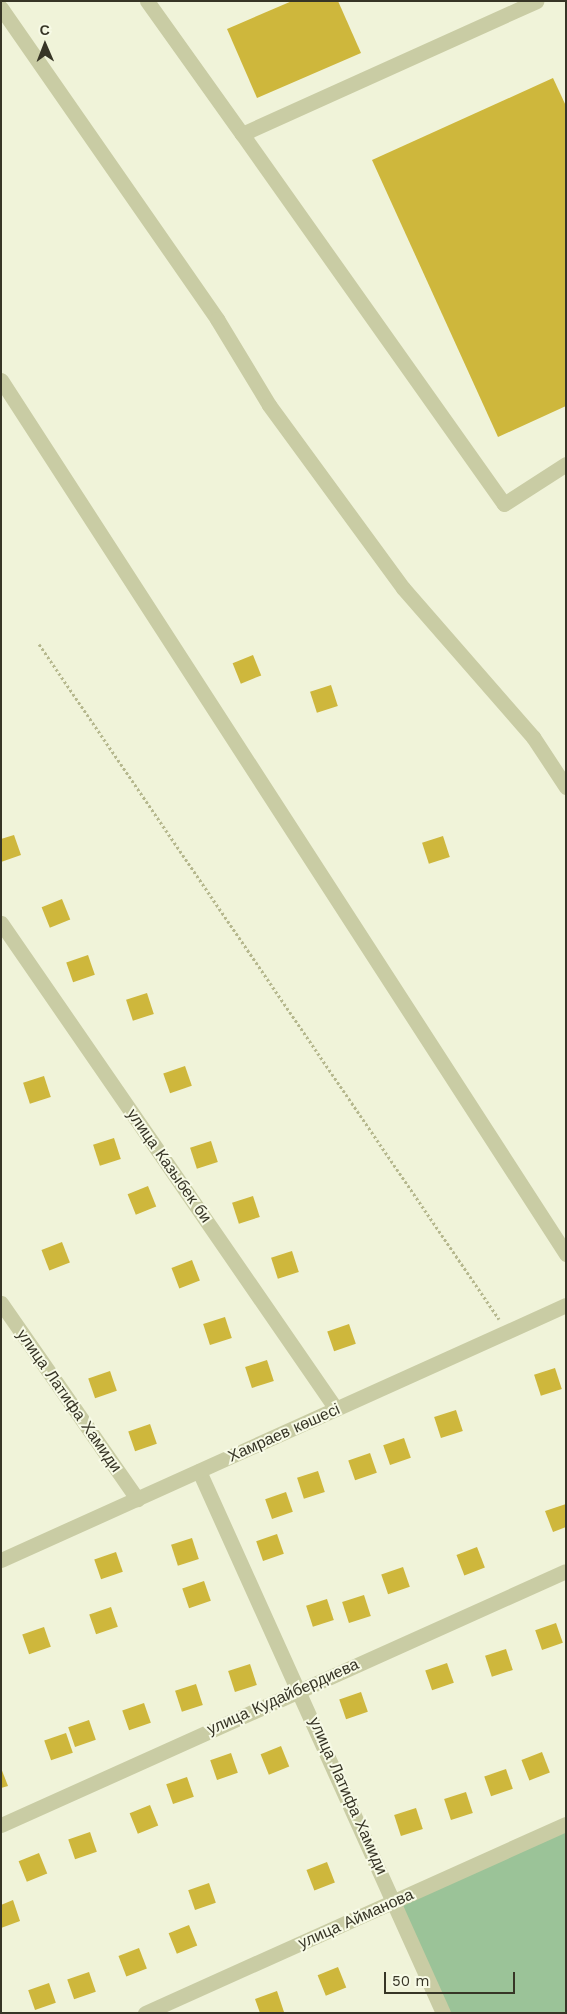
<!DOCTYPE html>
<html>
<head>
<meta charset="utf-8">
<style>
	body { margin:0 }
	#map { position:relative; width:567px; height:2014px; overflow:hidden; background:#f0f3d9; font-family:"Work Sans",sans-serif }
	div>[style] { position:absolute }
	.green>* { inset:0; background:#9bc398 }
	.building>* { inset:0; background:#ceb73c; transform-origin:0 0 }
	.path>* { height:3px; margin-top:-1.5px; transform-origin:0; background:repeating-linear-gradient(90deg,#b6b88e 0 2.5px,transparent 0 5px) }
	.minor>* { height:15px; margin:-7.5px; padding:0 7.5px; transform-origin:7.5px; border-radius:7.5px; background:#c9cca4 }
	span { translate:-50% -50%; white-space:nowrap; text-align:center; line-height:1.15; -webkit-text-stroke:4px #f7fae6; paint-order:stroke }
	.street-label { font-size:16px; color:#373526 }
	.frame { position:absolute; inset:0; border:2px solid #373526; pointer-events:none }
	.north { position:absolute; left:20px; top:20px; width:50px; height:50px; -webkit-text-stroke:4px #f7fae6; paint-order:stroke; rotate:359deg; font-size:14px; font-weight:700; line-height:20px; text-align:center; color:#373526 }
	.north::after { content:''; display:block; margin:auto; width:18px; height:22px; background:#373526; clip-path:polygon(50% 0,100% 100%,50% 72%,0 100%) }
	.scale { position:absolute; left:384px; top:1972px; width:131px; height:22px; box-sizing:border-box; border:2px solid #373526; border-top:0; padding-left:6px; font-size:15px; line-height:18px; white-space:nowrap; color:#373526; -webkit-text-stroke:4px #f7fae6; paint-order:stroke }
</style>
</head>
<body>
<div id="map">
	<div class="green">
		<div style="clip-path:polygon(566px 1824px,566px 2013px,443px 2013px,395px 1903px)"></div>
	</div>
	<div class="building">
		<div style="clip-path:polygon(292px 1px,338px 1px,361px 53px,257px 98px,227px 29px)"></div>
		<div style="clip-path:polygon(553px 78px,566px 106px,566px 406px,498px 437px,372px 160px)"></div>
		<div style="left:253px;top:655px;width:22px;height:22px;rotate:68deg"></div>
		<div style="left:331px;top:685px;width:22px;height:22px;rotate:72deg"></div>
		<div style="clip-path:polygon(14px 835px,21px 855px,1px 862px,1px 839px)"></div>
		<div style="left:443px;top:836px;width:22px;height:22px;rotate:72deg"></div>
		<div style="left:62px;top:899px;width:22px;height:22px;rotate:68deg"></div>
		<div style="left:88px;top:955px;width:21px;height:23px;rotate:71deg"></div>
		<div style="left:147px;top:993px;width:22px;height:22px;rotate:72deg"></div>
		<div style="left:185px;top:1066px;width:21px;height:23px;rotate:71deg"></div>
		<div style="left:44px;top:1076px;width:22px;height:22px;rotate:72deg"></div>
		<div style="left:114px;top:1138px;width:22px;height:22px;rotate:72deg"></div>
		<div style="left:211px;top:1141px;width:22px;height:22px;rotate:72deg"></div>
		<div style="left:148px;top:1186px;width:22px;height:22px;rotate:68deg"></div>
		<div style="left:253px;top:1196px;width:22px;height:22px;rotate:72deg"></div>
		<div style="left:62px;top:1242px;width:22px;height:22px;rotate:69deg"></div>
		<div style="left:292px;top:1251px;width:22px;height:22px;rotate:72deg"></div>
		<div style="left:192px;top:1260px;width:22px;height:22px;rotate:69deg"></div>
		<div style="left:225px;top:1317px;width:22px;height:23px;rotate:72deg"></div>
		<div style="left:349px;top:1324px;width:21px;height:23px;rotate:71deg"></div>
		<div style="left:267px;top:1360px;width:22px;height:23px;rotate:72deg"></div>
		<div style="left:555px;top:1368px;width:22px;height:22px;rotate:72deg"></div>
		<div style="left:110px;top:1371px;width:21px;height:23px;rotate:71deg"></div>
		<div style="left:456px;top:1410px;width:22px;height:23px;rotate:72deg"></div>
		<div style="left:150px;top:1424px;width:21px;height:23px;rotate:71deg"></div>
		<div style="left:404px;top:1438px;width:21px;height:22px;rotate:71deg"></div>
		<div style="left:370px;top:1453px;width:21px;height:23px;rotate:71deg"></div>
		<div style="left:318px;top:1471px;width:22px;height:22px;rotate:72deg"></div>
		<div style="left:286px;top:1492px;width:21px;height:22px;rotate:71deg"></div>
		<div style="clip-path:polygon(566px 1504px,566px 1527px,553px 1532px,545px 1511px)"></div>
		<div style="left:277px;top:1534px;width:21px;height:22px;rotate:71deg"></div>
		<div style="left:192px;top:1538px;width:22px;height:22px;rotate:72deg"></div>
		<div style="left:477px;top:1547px;width:22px;height:22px;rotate:69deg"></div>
		<div style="left:116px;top:1552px;width:21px;height:23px;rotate:71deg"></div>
		<div style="left:403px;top:1567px;width:21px;height:23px;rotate:71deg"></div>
		<div style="left:204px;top:1581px;width:21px;height:23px;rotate:71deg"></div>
		<div style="left:364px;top:1595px;width:22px;height:23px;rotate:72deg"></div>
		<div style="left:327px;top:1599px;width:22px;height:22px;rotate:72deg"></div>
		<div style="left:111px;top:1607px;width:21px;height:23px;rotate:71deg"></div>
		<div style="left:556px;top:1623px;width:21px;height:22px;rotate:71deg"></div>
		<div style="left:44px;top:1627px;width:21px;height:23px;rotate:71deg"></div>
		<div style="left:506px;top:1649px;width:22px;height:22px;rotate:72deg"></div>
		<div style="left:447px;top:1663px;width:21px;height:23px;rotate:71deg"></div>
		<div style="left:250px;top:1664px;width:22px;height:23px;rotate:72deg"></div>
		<div style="left:196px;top:1684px;width:22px;height:22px;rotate:72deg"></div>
		<div style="left:361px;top:1692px;width:21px;height:23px;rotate:71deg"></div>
		<div style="left:144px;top:1703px;width:21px;height:23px;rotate:71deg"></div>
		<div style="left:89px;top:1720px;width:21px;height:22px;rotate:71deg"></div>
		<div style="left:66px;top:1733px;width:21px;height:23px;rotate:71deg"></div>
		<div style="left:281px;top:1746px;width:22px;height:22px;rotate:68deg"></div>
		<div style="left:542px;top:1752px;width:22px;height:22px;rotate:69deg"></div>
		<div style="left:231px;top:1753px;width:21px;height:22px;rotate:71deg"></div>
		<div style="clip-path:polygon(1px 1768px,8px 1786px,1px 1788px)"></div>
		<div style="left:506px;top:1769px;width:21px;height:23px;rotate:71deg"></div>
		<div style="left:187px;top:1777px;width:21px;height:22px;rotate:71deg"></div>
		<div style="left:466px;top:1792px;width:22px;height:23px;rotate:72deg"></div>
		<div style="left:150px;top:1805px;width:22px;height:22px;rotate:68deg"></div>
		<div style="left:416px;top:1808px;width:22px;height:23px;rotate:72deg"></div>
		<div style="left:90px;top:1832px;width:21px;height:23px;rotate:71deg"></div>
		<div style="left:39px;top:1853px;width:22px;height:22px;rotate:68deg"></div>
		<div style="left:327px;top:1862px;width:22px;height:22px;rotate:69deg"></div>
		<div style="left:209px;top:1883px;width:21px;height:22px;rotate:71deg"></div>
		<div style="clip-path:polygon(13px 1900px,20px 1921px,1px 1928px,1px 1905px)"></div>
		<div style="left:189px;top:1925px;width:22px;height:22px;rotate:68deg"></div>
		<div style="left:139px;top:1948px;width:22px;height:22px;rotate:69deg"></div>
		<div style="left:338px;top:1967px;width:22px;height:22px;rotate:68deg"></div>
		<div style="left:89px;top:1972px;width:21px;height:23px;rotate:71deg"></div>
		<div style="left:49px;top:1983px;width:21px;height:22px;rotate:71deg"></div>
		<div style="clip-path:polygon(277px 1991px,284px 2012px,260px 2013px,255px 1999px)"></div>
	</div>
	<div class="path">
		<div style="left:39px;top:644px;width:817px;rotate:55.73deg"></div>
	</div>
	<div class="minor">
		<div style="left:147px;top:1px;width:163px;rotate:54.5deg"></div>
		<div style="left:242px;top:134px;width:323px;rotate:-24.3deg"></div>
		<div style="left:1px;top:8px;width:379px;rotate:55.2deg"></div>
		<div style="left:217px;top:319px;width:100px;rotate:58.8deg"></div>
		<div style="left:269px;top:405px;width:227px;rotate:53.8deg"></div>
		<div style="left:403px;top:588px;width:198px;rotate:48.9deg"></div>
		<div style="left:533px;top:737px;width:60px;rotate:56.6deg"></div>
		<div style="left:242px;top:134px;width:453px;rotate:54.7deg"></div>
		<div style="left:504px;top:504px;width:74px;rotate:-32.8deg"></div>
		<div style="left:1px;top:380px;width:1041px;rotate:57.12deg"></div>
		<div style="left:1px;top:923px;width:590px;rotate:55.42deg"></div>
		<div style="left:1px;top:1303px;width:239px;rotate:55.2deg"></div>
		<div style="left:199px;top:1471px;width:594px;rotate:65.76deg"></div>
		<div style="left:1px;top:1560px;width:620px;rotate:-24.29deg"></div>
		<div style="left:1px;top:1825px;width:619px;rotate:-24.21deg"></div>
		<div style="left:145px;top:2013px;width:461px;rotate:-24.2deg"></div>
	</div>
	<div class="street-label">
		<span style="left:169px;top:1166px;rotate:55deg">улица Казыбек би</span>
		<span style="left:69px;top:1401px;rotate:55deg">улица Латифа Хамиди</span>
		<span style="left:284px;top:1433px;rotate:-24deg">Хамраев көшесі</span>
		<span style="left:283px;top:1697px;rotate:-24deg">улица Кудайбердиева</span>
		<span style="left:348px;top:1796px;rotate:66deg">улица Латифа Хамиди</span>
		<span style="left:356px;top:1919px;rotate:-24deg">улица Айманова</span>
	</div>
	<div class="frame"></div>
	<div class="north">С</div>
	<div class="scale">50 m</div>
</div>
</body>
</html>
